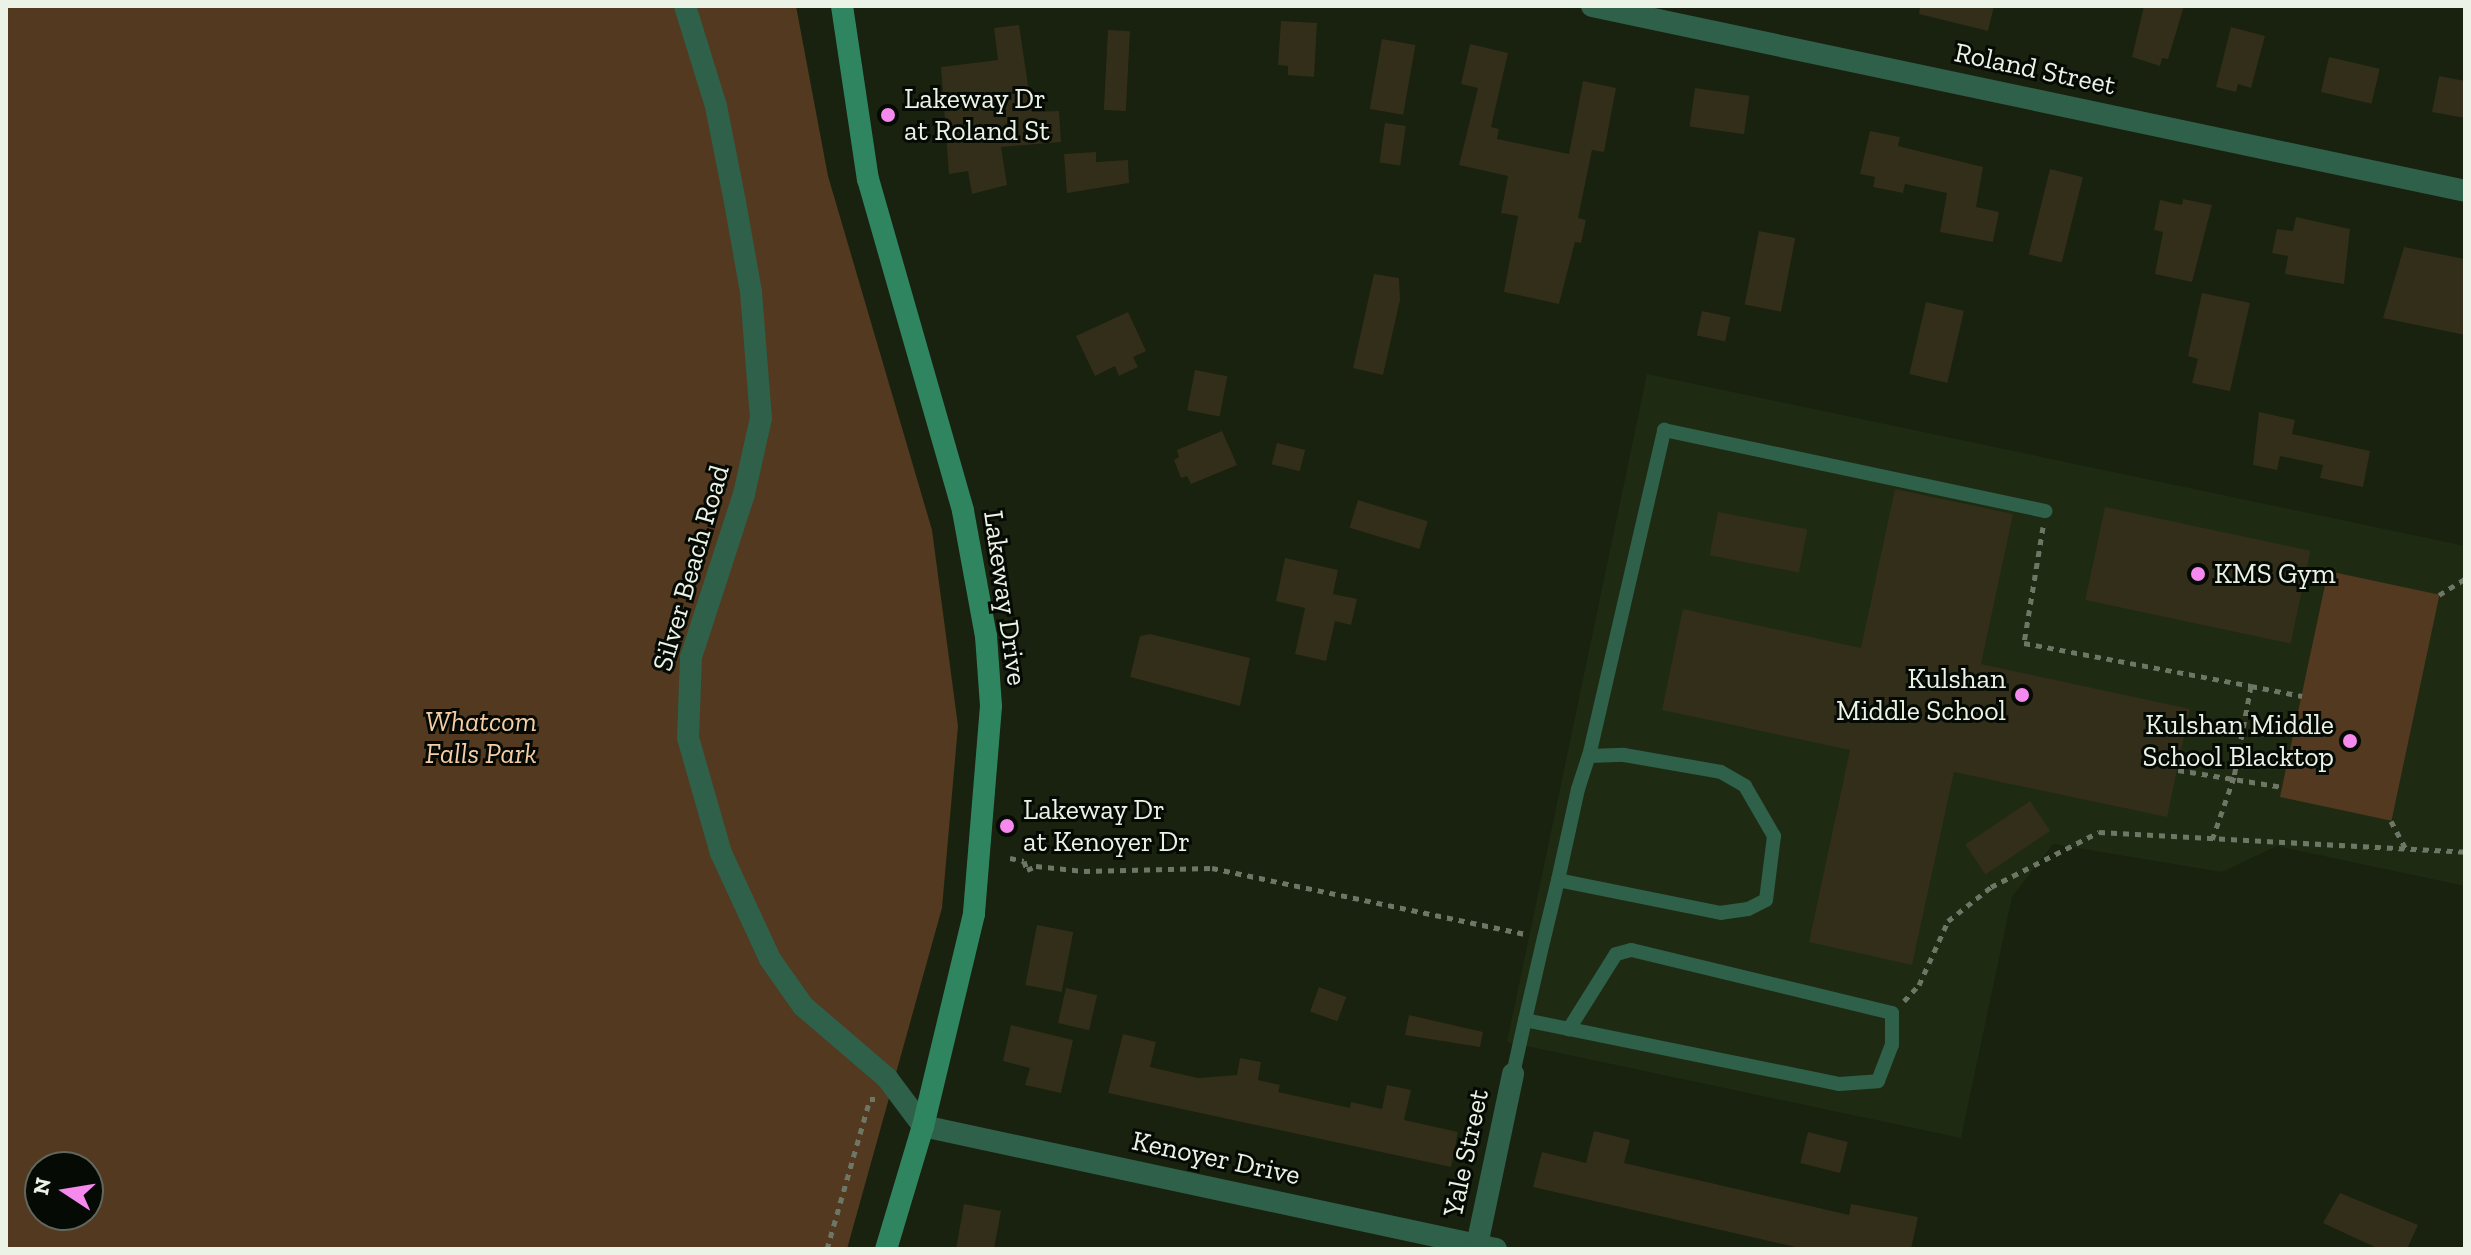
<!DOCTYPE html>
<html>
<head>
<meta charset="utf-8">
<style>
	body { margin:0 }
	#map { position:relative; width:2471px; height:1255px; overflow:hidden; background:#19210f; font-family:"Zilla Slab",serif }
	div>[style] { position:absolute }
	.built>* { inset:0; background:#1f2a12 }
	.green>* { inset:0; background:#52391f; transform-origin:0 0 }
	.building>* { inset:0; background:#322e19; transform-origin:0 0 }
	.path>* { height:5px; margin-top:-2.5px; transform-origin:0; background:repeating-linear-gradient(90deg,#6e7666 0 6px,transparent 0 12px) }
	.service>* { height:14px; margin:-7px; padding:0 7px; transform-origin:7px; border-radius:7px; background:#2f6049 }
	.minor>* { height:22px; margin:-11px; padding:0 11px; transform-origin:11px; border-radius:11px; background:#2f6049 }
	.secondary>* { height:22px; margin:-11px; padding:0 11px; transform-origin:11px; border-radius:11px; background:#308561 }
	.dots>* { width:22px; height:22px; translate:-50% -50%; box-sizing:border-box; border:4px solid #060a04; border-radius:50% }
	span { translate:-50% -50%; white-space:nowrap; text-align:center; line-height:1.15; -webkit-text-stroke:6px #060a04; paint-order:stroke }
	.street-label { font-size:28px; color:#ebf2e6 }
	.poi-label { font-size:28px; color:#ebf2e6 }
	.left { translate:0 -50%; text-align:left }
	.right { translate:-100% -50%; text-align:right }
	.park-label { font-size:28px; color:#f6cda5; font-style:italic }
	.frame { position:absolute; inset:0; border:8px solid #ebf2e6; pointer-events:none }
	.north { position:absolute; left:24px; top:1151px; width:80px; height:80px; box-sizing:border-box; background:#060a04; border:2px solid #62675e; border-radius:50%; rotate:282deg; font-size:22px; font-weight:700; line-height:32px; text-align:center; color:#ebf2e6 }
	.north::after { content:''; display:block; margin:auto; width:28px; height:36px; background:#f589ee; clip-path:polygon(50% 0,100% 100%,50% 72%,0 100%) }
</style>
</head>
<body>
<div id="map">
	<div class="built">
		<div style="clip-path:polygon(1647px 374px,2465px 546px,2465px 886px,2277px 846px,2222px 872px,2053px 844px,2012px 897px,1961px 1138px,1507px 1042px)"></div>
	</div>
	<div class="green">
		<div style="clip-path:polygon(evenodd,6px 6px,796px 6px,828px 176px,932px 530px,958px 726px,942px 908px,847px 1249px,6px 1249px,6px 6px,40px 1167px,88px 1167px,88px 1215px,40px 1215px,40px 1167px)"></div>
		<div style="left:2328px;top:571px;width:114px;height:231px;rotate:12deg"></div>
	</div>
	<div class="building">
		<div style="clip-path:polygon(1920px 6px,1994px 6px,1988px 31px,1919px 14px)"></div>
		<div style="clip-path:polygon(2144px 6px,2184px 6px,2168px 59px,2162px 58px,2160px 66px,2132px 57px)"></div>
		<div style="clip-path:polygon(1281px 21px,1317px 23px,1314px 77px,1288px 75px,1288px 66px,1278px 65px)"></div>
		<div style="clip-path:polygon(1019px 25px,1032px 112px,1059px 111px,1061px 142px,1001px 147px,1007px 185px,972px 194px,968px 171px,949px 174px,941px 67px,998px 60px,994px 28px)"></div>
		<div style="clip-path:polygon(2231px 27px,2265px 36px,2251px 88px,2238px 84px,2236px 92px,2216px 87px)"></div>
		<div style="left:1108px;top:30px;width:22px;height:80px;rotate:3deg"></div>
		<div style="left:1382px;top:39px;width:34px;height:71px;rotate:10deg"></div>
		<div style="clip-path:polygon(1470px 44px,1508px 53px,1491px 127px,1499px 129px,1497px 139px,1569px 154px,1583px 81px,1616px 88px,1604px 152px,1592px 150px,1578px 218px,1586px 220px,1581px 243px,1575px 242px,1559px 304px,1504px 292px,1518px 216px,1501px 213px,1508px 176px,1459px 165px,1478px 88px,1461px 84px)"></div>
		<div style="left:2329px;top:57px;width:52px;height:36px;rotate:13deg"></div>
		<div style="clip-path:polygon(2439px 76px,2465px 81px,2465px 118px,2432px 112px)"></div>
		<div style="left:1695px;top:88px;width:55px;height:39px;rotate:8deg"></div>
		<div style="left:1385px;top:123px;width:21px;height:40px;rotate:8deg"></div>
		<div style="clip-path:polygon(1870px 131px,1900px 137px,1898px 146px,1983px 167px,1976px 207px,1999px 212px,1993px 242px,1940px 232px,1947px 193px,1905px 184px,1903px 193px,1873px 187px,1875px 177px,1860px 174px)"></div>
		<div style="clip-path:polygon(1096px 152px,1096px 162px,1128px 160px,1129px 183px,1067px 193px,1064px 154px)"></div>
		<div style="left:2050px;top:169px;width:34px;height:88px;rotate:14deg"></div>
		<div style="clip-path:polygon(2183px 199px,2212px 205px,2192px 282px,2155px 274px,2163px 232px,2154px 230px,2160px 200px,2182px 205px)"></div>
		<div style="clip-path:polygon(2296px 217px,2350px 229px,2344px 284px,2285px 274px,2288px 256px,2272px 253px,2277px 229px,2293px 231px)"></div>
		<div style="left:1759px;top:231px;width:37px;height:75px;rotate:11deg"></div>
		<div style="clip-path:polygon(2404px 247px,2465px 259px,2465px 335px,2383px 318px)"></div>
		<div style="clip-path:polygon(1374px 274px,1399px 278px,1400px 300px,1383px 375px,1353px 368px)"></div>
		<div style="clip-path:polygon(2202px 293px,2250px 303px,2230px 391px,2192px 383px,2198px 359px,2188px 356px)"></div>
		<div style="left:1926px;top:302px;width:39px;height:74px;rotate:13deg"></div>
		<div style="left:1702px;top:311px;width:29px;height:25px;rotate:12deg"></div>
		<div style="clip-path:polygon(1128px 312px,1146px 351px,1133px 357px,1138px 367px,1119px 376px,1115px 366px,1095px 376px,1076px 336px)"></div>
		<div style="left:1195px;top:370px;width:33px;height:41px;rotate:11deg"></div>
		<div style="clip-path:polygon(2259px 412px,2295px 420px,2292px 434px,2370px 451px,2363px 487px,2320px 478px,2323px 465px,2280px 456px,2277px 470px,2253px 465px)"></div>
		<div style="clip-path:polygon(1222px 431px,1237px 465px,1191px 484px,1187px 476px,1181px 478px,1174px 460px,1179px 457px,1177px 450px)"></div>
		<div style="left:1277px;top:443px;width:29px;height:22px;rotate:14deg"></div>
		<div style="clip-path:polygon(1895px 489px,2013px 514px,1981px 664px,2190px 709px,2167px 817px,1954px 772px,1912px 965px,1809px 942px,1850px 750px,1662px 710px,1683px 609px,1861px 648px)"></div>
		<div style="left:1358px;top:500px;width:73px;height:29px;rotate:17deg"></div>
		<div style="left:2105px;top:507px;width:210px;height:95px;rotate:12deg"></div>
		<div style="left:1718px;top:512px;width:91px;height:44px;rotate:11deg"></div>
		<div style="clip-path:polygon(1285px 558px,1338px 570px,1333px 594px,1357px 599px,1351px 625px,1335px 621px,1326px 661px,1295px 654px,1305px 608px,1276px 601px)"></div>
		<div style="clip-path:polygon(1150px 634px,1250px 658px,1240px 706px,1130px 677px,1140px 636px)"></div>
		<div style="left:2030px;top:801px;width:36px;height:78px;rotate:56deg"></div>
		<div style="left:1037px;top:925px;width:37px;height:61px;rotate:11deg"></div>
		<div style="left:1319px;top:987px;width:29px;height:26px;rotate:20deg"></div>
		<div style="left:1066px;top:988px;width:32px;height:36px;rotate:13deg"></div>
		<div style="clip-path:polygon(1409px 1015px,1483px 1032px,1480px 1047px,1405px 1035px)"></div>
		<div style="clip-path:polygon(1011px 1025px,1073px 1040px,1061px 1093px,1025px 1085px,1030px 1068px,1003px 1061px)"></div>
		<div style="clip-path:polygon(1123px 1034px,1156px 1042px,1150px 1067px,1198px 1078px,1237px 1075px,1240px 1058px,1261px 1062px,1258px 1080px,1280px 1085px,1278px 1092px,1350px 1108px,1351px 1102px,1382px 1109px,1387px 1085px,1411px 1090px,1404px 1120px,1458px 1132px,1451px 1167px,1108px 1093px)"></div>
		<div style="clip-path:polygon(1594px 1131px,1630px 1140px,1624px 1163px,1849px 1215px,1851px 1204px,1918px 1217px,1911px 1249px,1804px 1249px,1533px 1187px,1542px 1152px,1586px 1163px)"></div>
		<div style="left:1808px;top:1132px;width:41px;height:32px;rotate:14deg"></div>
		<div style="clip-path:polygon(2340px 1193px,2418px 1225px,2407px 1249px,2379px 1249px,2323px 1223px)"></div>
		<div style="clip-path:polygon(964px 1204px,1001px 1211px,994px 1249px,956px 1249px)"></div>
	</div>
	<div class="path">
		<div style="left:2043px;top:527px;width:118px;rotate:99.3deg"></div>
		<div style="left:2024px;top:643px;width:231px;rotate:10.7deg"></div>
		<div style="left:2251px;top:686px;width:93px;rotate:100.6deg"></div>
		<div style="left:2234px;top:777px;width:67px;rotate:109.2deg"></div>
		<div style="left:2439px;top:595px;width:31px;rotate:-32deg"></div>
		<div style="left:2251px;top:686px;width:52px;rotate:11.1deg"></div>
		<div style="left:2178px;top:770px;width:106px;rotate:9.2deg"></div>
		<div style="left:2391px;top:821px;width:32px;rotate:62deg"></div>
		<div style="left:1010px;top:858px;width:14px;rotate:12deg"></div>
		<div style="left:1024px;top:861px;width:9px;rotate:72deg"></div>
		<div style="left:1027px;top:870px;width:10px;rotate:-24deg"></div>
		<div style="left:1036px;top:866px;width:48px;rotate:5.9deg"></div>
		<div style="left:1084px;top:871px;width:128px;rotate:-1.3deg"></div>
		<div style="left:1212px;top:868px;width:321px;rotate:11.9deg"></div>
		<div style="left:1904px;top:1001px;width:22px;rotate:-47deg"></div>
		<div style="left:1919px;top:985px;width:70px;rotate:-65.6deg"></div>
		<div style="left:1948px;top:921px;width:55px;rotate:-38.3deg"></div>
		<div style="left:1991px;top:887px;width:121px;rotate:-27deg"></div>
		<div style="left:2099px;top:832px;width:367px;rotate:3.1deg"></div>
		<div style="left:827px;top:1249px;width:156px;rotate:-74deg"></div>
		<div style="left:870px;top:1099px;width:5px"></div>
	</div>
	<div class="service">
		<div style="left:1589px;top:756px;width:335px;rotate:-77deg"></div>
		<div style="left:1664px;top:430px;width:390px;rotate:12deg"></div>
		<div style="left:1525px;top:1020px;width:320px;rotate:11.5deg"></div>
		<div style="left:1839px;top:1084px;width:39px;rotate:-4deg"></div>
		<div style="left:1878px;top:1081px;width:39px;rotate:-69deg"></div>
		<div style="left:1892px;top:1045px;width:32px;rotate:-90deg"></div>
		<div style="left:1892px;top:1013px;width:268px;rotate:-166.4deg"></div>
		<div style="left:1631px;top:950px;width:16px;rotate:165deg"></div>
		<div style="left:1616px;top:954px;width:89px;rotate:122.1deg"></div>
		<div style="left:1513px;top:1074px;width:55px;rotate:-77.5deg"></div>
		<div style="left:1525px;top:1020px;width:84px;rotate:-77deg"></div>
		<div style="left:1544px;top:938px;width:60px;rotate:-76.4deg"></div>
		<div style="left:1558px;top:880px;width:93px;rotate:-77.6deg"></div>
		<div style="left:1578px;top:789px;width:35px;rotate:-72deg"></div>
		<div style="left:1589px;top:756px;width:35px;rotate:-2deg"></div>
		<div style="left:1624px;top:755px;width:98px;rotate:9.9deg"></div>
		<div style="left:1721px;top:772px;width:28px;rotate:30deg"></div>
		<div style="left:1745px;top:786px;width:58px;rotate:59.9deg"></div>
		<div style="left:1774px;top:836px;width:64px;rotate:97.1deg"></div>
		<div style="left:1766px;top:900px;width:20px;rotate:153deg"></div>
		<div style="left:1748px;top:909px;width:27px;rotate:172deg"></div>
		<div style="left:1721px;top:913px;width:166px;rotate:-168.6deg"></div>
	</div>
	<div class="minor">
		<div style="left:685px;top:6px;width:105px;rotate:72.8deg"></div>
		<div style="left:716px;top:106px;width:98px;rotate:78.8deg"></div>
		<div style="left:735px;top:202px;width:91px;rotate:79.9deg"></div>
		<div style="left:751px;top:292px;width:126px;rotate:85.5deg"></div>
		<div style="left:761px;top:418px;width:78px;rotate:102.6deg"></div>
		<div style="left:744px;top:494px;width:171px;rotate:108deg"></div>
		<div style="left:691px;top:657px;width:81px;rotate:92.1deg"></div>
		<div style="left:688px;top:738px;width:120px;rotate:74deg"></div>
		<div style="left:721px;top:853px;width:117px;rotate:65.2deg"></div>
		<div style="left:770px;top:959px;width:57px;rotate:54.9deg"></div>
		<div style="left:803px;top:1006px;width:111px;rotate:40.6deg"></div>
		<div style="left:887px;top:1078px;width:60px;rotate:53.1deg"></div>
		<div style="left:923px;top:1126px;width:586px;rotate:12.12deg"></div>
		<div style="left:1592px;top:6px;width:892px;rotate:11.96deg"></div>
		<div style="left:1477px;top:1245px;width:175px;rotate:-78.1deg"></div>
	</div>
	<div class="secondary">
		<div style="left:842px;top:6px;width:175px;rotate:81.5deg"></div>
		<div style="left:868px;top:179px;width:345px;rotate:74deg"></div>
		<div style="left:963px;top:511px;width:127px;rotate:79.6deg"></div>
		<div style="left:986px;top:636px;width:70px;rotate:85.9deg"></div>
		<div style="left:991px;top:706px;width:209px;rotate:94.7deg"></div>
		<div style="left:974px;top:914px;width:218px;rotate:103.5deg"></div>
		<div style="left:923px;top:1126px;width:128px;rotate:106.7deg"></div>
	</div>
	<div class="dots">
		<div style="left:888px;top:115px;background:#f589ee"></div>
		<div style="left:2198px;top:574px;background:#f589ee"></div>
		<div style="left:2022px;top:695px;background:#f589ee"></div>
		<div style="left:2350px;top:741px;background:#f589ee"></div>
		<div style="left:1007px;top:826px;background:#f589ee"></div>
	</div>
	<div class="street-label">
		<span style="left:2035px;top:69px;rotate:12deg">Roland Street</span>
		<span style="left:691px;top:568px;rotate:-74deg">Silver Beach Road</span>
		<span style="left:1005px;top:598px;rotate:82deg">Lakeway Drive</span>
		<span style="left:1466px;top:1153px;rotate:-78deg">Yale Street</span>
		<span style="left:1216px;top:1158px;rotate:12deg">Kenoyer Drive</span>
	</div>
	<div class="poi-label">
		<span class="left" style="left:904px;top:115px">Lakeway Dr<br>at Roland St</span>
		<span class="left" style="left:2214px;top:574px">KMS Gym</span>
		<span class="right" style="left:2006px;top:695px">Kulshan<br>Middle School</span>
		<span class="right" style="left:2334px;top:741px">Kulshan Middle<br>School Blacktop</span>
		<span class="left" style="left:1023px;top:826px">Lakeway Dr<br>at Kenoyer Dr</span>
	</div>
	<div class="park-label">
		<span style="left:481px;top:738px">Whatcom<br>Falls Park</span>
	</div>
	<div class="frame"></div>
	<div class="north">N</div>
</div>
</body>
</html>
